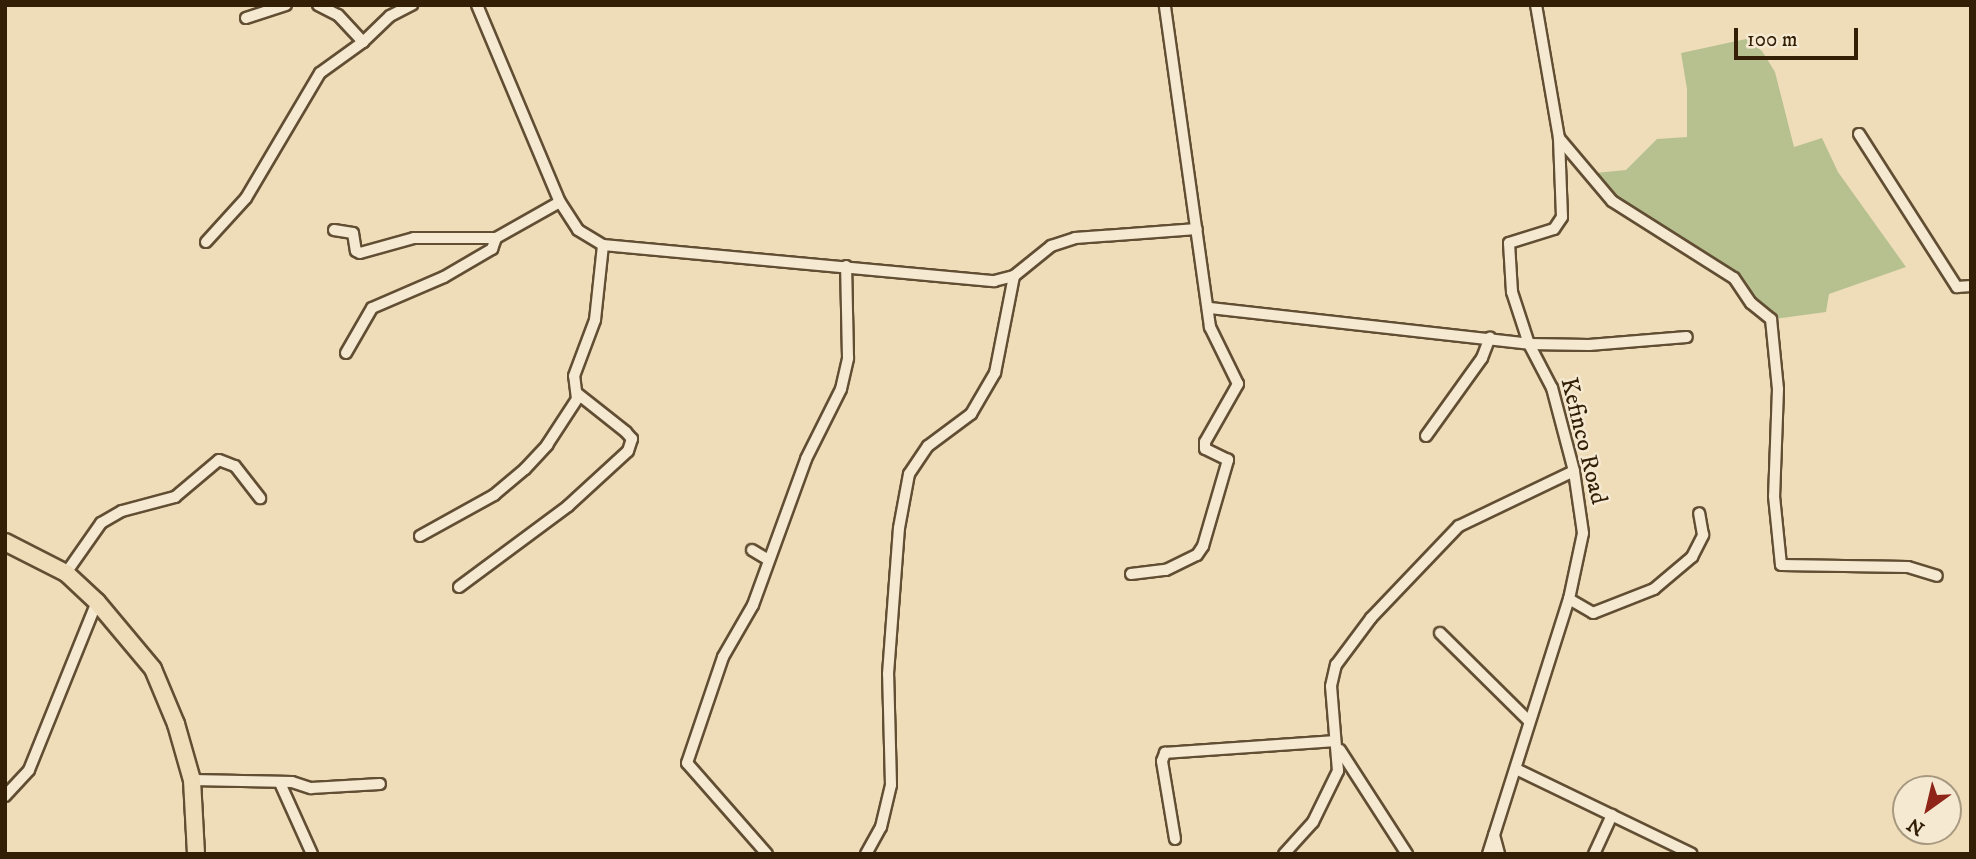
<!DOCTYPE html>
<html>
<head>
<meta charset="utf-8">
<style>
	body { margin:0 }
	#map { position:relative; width:1976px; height:859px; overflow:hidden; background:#efddb9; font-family:"IM FELL DW Pica",serif }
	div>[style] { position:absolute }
	.green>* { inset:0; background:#b7c190 }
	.roads { filter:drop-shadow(2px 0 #614e33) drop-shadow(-2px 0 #614e33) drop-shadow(0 2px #614e33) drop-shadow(0 -2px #614e33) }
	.street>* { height:10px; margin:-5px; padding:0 5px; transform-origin:5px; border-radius:5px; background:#f5e9d2 }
	.primary>* { height:16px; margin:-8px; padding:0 8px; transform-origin:8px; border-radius:8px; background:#efddb9 }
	span { translate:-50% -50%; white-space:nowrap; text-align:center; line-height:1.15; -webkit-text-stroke:5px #f5e9d2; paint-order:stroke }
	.street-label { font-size:24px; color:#321f06 }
	.frame { position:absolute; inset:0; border:7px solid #321f06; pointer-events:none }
	.north { position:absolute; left:1892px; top:775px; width:70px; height:70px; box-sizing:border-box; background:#f5e9d2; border:2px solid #a79880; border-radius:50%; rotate:214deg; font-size:19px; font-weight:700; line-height:28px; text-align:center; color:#321f06 }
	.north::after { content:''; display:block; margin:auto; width:24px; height:32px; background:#8f2418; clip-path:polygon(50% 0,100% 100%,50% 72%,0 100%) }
	.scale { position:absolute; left:1734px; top:28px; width:124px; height:32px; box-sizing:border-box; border:4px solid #321f06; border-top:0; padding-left:9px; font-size:21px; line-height:24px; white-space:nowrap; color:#321f06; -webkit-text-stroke:5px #f5e9d2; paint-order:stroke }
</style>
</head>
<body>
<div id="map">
	<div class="green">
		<div style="clip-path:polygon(1746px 39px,1762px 51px,1775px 72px,1794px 147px,1822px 138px,1838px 172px,1906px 267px,1829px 294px,1826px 312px,1767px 320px,1732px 280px,1612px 203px,1585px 174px,1626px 170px,1657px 139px,1687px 137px,1687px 89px,1681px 53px)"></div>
	</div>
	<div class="roads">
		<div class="street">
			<div style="left:318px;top:5px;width:22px;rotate:27deg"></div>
			<div style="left:338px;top:15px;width:37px;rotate:47deg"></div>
			<div style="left:363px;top:42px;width:37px;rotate:-44deg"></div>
			<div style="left:390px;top:16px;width:25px;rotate:-27deg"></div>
			<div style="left:477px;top:5px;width:214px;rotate:67.2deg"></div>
			<div style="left:560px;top:202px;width:33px;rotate:57deg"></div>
			<div style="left:578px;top:230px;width:29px;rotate:31deg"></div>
			<div style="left:603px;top:245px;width:393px;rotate:5.3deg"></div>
			<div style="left:994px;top:281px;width:21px;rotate:-14deg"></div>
			<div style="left:1014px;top:276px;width:48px;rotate:-39deg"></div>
			<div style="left:1051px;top:246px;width:25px;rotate:-18deg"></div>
			<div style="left:1075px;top:238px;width:122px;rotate:-4.2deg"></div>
			<div style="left:246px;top:18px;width:42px;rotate:-18deg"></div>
			<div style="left:1859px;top:134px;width:182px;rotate:57.4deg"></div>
			<div style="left:1957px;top:287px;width:14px;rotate:-4deg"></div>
			<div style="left:1559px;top:138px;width:82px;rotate:49.9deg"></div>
			<div style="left:1612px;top:201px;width:144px;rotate:32.3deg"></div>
			<div style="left:1734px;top:278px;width:30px;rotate:56deg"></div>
			<div style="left:1751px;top:303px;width:26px;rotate:39deg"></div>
			<div style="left:1771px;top:319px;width:70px;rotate:84.3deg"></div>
			<div style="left:1778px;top:389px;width:107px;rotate:92.1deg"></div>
			<div style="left:1774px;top:496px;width:69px;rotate:84.2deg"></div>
			<div style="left:1781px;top:565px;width:127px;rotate:0.9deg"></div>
			<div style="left:1908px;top:567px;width:30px;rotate:17deg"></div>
			<div style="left:334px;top:230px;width:19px;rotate:9deg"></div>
			<div style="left:353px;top:233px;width:18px;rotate:81deg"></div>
			<div style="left:356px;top:251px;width:4px;rotate:27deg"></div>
			<div style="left:360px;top:253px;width:56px;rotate:-15.5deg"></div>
			<div style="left:414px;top:238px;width:82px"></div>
			<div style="left:496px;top:238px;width:73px;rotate:-29.4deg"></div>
			<div style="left:206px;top:242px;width:59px;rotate:-47.7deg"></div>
			<div style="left:246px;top:198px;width:145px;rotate:-59.4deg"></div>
			<div style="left:320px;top:73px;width:53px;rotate:-35.8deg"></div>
			<div style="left:1210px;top:308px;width:321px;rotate:6.4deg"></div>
			<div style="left:1529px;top:344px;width:60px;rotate:1deg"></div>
			<div style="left:1589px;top:345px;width:98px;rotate:-4.7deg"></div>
			<div style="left:346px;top:353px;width:52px;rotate:-60deg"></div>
			<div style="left:372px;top:308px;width:78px;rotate:-23.3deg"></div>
			<div style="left:444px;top:277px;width:56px;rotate:-30.3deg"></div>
			<div style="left:492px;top:249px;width:12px;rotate:-70deg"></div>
			<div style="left:1426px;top:436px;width:96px;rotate:-54.3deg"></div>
			<div style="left:1482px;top:358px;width:22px;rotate:-69deg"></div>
			<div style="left:420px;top:536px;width:85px;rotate:-29deg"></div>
			<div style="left:494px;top:495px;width:40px;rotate:-40deg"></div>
			<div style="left:525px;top:469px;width:33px;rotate:-47deg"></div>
			<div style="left:547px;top:445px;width:55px;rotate:-56.9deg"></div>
			<div style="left:577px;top:399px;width:23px;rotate:-97deg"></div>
			<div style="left:574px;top:376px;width:60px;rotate:-69.4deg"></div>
			<div style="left:595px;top:320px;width:75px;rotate:-83.9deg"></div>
			<div style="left:752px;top:550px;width:17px;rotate:31deg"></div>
			<div style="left:66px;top:573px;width:61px;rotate:-55deg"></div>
			<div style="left:101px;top:523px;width:24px;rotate:-30deg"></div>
			<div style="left:122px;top:511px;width:55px;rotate:-14.8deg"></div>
			<div style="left:175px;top:497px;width:57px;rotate:-40.1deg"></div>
			<div style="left:219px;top:460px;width:17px;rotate:21deg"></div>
			<div style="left:235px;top:466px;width:41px;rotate:52deg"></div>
			<div style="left:1131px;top:574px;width:35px;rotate:-7deg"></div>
			<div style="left:1166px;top:570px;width:34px;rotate:-26deg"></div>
			<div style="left:1197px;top:555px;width:11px;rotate:-56deg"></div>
			<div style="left:1203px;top:546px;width:90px;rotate:-73.8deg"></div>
			<div style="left:1228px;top:460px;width:25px;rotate:-154deg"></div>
			<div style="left:1205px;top:449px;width:7px;rotate:-90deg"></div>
			<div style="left:1205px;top:442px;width:67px;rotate:-60.4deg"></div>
			<div style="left:1238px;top:384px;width:64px;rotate:-116.2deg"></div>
			<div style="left:1210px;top:327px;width:325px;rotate:-98deg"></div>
			<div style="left:459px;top:587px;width:136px;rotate:-36.6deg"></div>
			<div style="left:568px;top:506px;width:81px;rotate:-42.5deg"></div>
			<div style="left:628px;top:451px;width:13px;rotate:-72deg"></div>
			<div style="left:632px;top:439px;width:9px;rotate:-131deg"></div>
			<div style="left:626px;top:432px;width:61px;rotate:-141.6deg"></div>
			<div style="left:1569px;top:599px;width:28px;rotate:30deg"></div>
			<div style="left:1593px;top:613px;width:66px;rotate:-21.5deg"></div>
			<div style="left:1654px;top:589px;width:50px;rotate:-40.1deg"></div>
			<div style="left:1692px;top:557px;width:25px;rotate:-63deg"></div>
			<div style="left:1703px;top:535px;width:22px;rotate:-100deg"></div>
			<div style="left:1440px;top:633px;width:124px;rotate:44.7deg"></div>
			<div style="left:1340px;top:750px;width:124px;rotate:57.2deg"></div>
			<div style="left:1516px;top:769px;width:195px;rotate:25.8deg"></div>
			<div style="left:192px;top:780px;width:100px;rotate:1.1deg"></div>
			<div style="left:292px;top:782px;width:20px;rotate:18deg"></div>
			<div style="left:311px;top:788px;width:69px;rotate:-3.3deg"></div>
			<div style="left:280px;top:783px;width:78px;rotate:65.7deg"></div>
			<div style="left:5px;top:796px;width:35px;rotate:-47deg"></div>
			<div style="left:29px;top:770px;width:181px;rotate:-68deg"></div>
			<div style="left:1494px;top:835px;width:20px;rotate:75deg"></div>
			<div style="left:1175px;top:839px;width:79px;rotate:-99.5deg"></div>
			<div style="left:1162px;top:761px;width:9px;rotate:-69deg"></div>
			<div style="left:1165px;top:753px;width:170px;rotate:-4deg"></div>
			<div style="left:767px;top:854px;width:121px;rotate:-131.3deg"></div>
			<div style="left:687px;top:763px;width:112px;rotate:-71.2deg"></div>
			<div style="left:723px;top:657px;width:60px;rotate:-60deg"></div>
			<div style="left:753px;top:605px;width:155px;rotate:-70deg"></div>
			<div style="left:806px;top:459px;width:78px;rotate:-63.4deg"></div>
			<div style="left:841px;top:389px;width:32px;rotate:-77deg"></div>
			<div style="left:848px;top:358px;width:92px;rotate:-91.2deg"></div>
			<div style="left:866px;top:854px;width:31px;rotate:-61deg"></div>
			<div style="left:881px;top:827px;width:43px;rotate:-76.6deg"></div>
			<div style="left:891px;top:785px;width:111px;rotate:-91.5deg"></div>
			<div style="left:888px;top:674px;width:146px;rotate:-85.7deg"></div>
			<div style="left:899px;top:528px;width:55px;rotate:-79.5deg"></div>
			<div style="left:909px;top:474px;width:34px;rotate:-56deg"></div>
			<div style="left:928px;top:446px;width:54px;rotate:-36.7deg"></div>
			<div style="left:971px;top:414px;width:48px;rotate:-59.7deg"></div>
			<div style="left:995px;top:373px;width:99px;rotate:-78.9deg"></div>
			<div style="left:1284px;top:854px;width:43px;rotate:-47.8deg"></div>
			<div style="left:1313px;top:822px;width:57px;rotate:-63.9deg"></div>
			<div style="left:1338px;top:771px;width:85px;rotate:-94.7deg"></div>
			<div style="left:1331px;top:686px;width:22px;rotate:-77deg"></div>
			<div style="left:1336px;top:665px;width:59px;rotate:-53.3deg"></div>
			<div style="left:1371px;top:618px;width:127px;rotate:-46.3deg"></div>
			<div style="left:1459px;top:526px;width:127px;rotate:-25.6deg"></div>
			<div style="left:1488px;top:854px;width:268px;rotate:-72.4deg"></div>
			<div style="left:1569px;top:599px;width:67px;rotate:-78deg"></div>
			<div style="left:1583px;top:533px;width:63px;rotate:-98.3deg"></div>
			<div style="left:1574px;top:471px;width:86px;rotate:-104.8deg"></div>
			<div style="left:1552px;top:388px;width:50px;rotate:-117.6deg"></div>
			<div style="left:1529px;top:344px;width:55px;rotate:-108.1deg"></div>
			<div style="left:1512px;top:292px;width:49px;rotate:-93.5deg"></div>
			<div style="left:1509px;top:243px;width:47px;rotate:-17.3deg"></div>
			<div style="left:1554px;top:229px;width:14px;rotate:-56deg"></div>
			<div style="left:1562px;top:217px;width:79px;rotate:-92.2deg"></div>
			<div style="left:1559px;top:138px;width:135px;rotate:-99.8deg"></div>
			<div style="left:1594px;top:854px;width:43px;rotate:-65.2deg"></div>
		</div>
		<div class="primary">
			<div style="left:5px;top:542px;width:68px;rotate:26.9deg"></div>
			<div style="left:66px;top:573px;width:42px;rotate:43.1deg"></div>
			<div style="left:97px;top:602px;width:87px;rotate:50.1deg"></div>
			<div style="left:153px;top:669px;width:60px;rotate:67.3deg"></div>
			<div style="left:176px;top:724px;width:58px;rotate:74.1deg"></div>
			<div style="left:192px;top:780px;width:74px;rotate:86.9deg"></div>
		</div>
	</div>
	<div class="street-label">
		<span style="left:1583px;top:441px;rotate:76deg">Kefinco Road</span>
	</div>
	<div class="frame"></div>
	<div class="north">N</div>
	<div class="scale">100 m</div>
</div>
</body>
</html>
